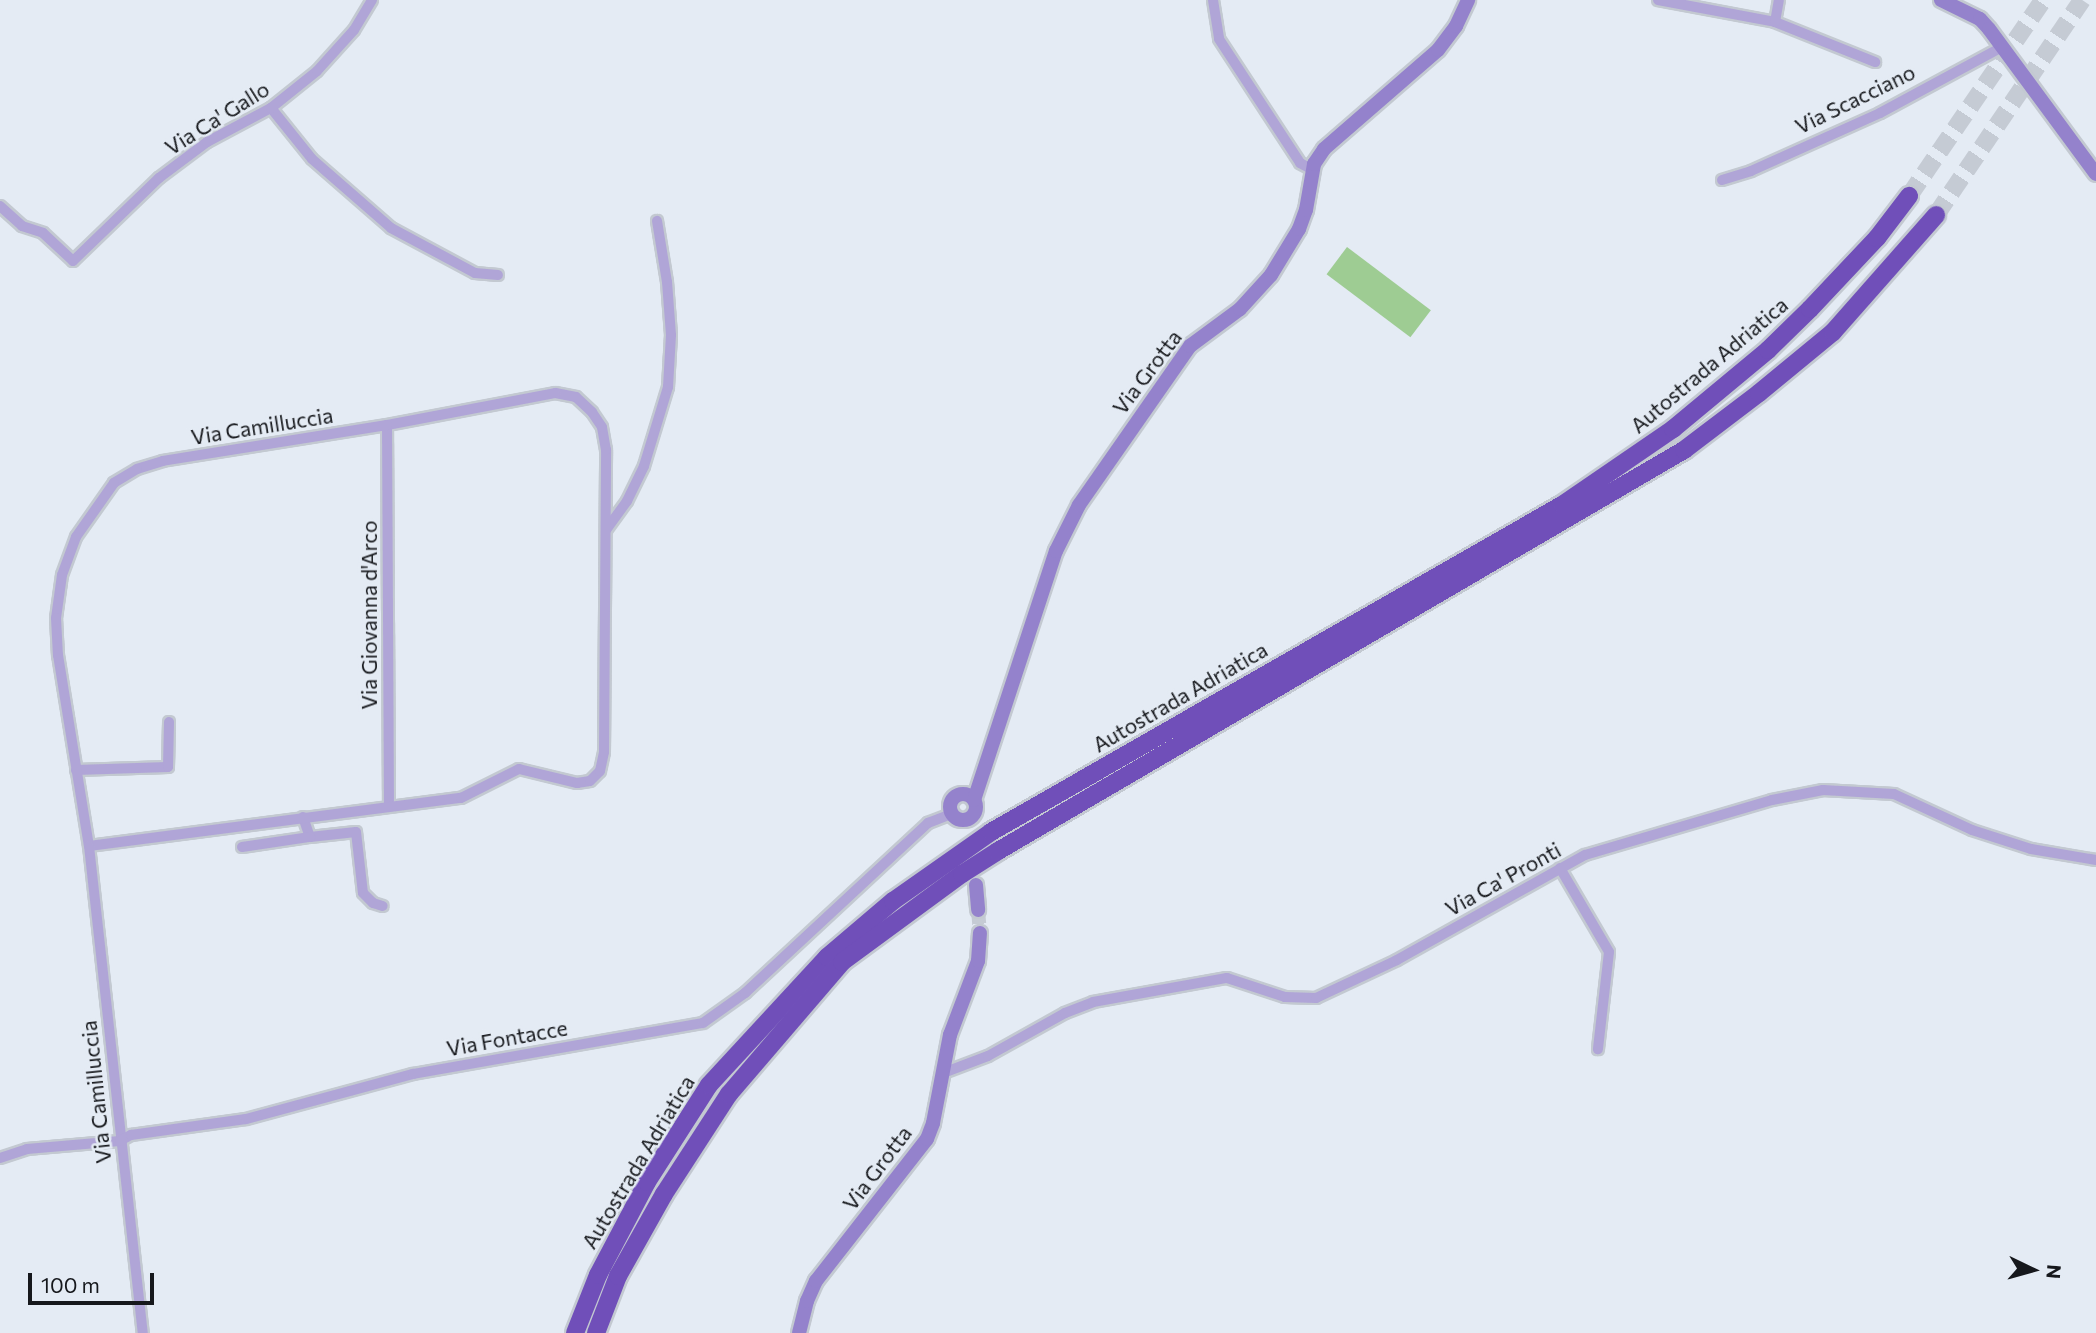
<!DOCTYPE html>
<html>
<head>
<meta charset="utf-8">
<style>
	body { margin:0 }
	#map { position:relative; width:2096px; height:1333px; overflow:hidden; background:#e4ebf4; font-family:Commissioner,sans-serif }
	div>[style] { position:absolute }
	.green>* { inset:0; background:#9ecc93; transform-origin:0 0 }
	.secondary-tunnel>* { height:14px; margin-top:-7px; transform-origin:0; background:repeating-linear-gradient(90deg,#c5cbd4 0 14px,transparent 0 21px) }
	.highway-tunnel>* { height:18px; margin-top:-9px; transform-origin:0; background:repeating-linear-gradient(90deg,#c5cbd4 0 18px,transparent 0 27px) }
	.roads { filter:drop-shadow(2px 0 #c3c9d1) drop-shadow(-2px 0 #c3c9d1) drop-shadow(0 2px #c3c9d1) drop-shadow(0 -2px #c3c9d1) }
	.street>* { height:10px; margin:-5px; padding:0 5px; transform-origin:5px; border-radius:5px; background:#b0a5d7 }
	.secondary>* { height:14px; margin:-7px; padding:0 7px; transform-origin:7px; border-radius:7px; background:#9482cc }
	.secondary>.ring { margin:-7px; padding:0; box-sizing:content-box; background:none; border:14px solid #9482cc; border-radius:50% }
	.highway>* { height:18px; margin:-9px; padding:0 9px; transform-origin:9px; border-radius:9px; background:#704fb9 }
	span { translate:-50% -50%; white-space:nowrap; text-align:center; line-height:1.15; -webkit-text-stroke:5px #e4ebf4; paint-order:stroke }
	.street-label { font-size:21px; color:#16181c }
	.north { position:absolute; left:1998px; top:1235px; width:70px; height:70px; -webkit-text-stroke:5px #e4ebf4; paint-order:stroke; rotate:95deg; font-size:19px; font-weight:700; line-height:28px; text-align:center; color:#16181c }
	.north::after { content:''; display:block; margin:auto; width:24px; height:32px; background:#16181c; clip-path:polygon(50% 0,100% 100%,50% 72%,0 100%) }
	.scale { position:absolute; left:28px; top:1273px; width:126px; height:32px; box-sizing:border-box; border:4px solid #16181c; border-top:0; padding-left:9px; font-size:21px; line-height:24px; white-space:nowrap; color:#16181c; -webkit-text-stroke:5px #e4ebf4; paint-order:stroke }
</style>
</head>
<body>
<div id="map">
	<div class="green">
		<div style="left:1347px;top:247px;width:105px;height:34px;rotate:37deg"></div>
	</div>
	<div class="secondary-tunnel">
		<div style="left:978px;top:910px;width:23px;rotate:85deg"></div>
	</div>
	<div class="highway-tunnel">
		<div style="left:1909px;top:196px;width:237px;rotate:-55.6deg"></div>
		<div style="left:1936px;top:215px;width:260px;rotate:-55.8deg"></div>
	</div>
	<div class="roads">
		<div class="street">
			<div style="left:1213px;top:0;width:39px;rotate:81deg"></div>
			<div style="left:1219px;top:39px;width:148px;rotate:56.8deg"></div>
			<div style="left:1300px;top:163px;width:15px;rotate:28deg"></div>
			<div style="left:1658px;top:0;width:119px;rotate:10.6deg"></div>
			<div style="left:1775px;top:22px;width:108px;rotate:21.8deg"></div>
			<div style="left:1775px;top:22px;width:22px;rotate:-80deg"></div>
			<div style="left:271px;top:108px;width:65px;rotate:51.2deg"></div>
			<div style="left:312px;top:159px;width:105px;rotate:41.1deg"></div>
			<div style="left:391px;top:228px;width:95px;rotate:28.2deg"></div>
			<div style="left:475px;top:273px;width:23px;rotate:5deg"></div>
			<div style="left:1722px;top:180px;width:30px;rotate:-17deg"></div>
			<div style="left:1751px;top:171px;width:141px;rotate:-24.2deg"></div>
			<div style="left:1880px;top:113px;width:139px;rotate:-28.4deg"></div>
			<div style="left:0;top:206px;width:30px;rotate:42deg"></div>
			<div style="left:22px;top:226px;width:22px;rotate:18deg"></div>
			<div style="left:43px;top:233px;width:41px;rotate:43deg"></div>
			<div style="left:73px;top:261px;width:120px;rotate:-44deg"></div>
			<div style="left:159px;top:178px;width:60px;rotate:-36.9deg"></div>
			<div style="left:207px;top:142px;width:72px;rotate:-28deg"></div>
			<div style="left:271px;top:108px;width:59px;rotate:-38.8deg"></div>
			<div style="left:317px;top:71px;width:55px;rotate:-47.9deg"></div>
			<div style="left:354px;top:30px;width:35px;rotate:-59deg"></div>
			<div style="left:387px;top:425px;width:381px;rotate:89.7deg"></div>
			<div style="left:606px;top:530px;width:36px;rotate:-54deg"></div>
			<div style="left:627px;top:501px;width:39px;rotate:-64deg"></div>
			<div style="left:644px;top:466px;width:83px;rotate:-73.1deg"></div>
			<div style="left:668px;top:387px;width:52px;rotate:-86.7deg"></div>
			<div style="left:671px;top:335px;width:53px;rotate:-94.3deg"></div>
			<div style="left:667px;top:282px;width:62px;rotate:-99.3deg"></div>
			<div style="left:76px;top:770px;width:92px;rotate:-1.9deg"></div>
			<div style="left:168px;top:767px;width:45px;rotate:-88.7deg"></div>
			<div style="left:303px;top:817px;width:21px;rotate:71deg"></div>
			<div style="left:310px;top:837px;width:46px;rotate:-6.2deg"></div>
			<div style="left:356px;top:832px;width:61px;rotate:83.5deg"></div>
			<div style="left:363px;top:893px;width:14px;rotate:45deg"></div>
			<div style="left:373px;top:903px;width:10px;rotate:17deg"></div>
			<div style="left:89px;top:846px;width:375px;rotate:-7.4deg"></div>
			<div style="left:461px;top:798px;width:65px;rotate:-26.6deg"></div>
			<div style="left:519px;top:769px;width:60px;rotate:13.6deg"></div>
			<div style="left:577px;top:783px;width:13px;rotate:-9deg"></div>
			<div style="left:590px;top:781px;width:14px;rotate:-45deg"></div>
			<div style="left:600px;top:771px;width:19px;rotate:-78deg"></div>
			<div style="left:604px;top:752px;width:302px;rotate:-89.6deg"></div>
			<div style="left:606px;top:450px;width:23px;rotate:-100deg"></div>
			<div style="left:602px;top:427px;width:18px;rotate:-124deg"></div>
			<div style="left:592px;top:412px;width:22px;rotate:-137deg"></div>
			<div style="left:576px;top:397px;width:21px;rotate:-169deg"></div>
			<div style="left:555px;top:393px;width:171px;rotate:169.2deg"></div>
			<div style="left:387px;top:425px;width:227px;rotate:170.9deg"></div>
			<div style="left:163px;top:461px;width:27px;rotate:163deg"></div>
			<div style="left:137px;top:469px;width:27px;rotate:149deg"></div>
			<div style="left:114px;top:483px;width:66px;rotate:125.1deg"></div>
			<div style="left:76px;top:537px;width:40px;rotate:110.2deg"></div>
			<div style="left:62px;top:575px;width:43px;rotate:97.9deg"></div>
			<div style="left:56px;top:618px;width:37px;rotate:87deg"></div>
			<div style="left:58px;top:655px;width:193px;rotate:80.8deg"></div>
			<div style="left:89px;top:846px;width:490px;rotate:83.7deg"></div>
			<div style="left:242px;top:847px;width:69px;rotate:-8.4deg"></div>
			<div style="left:1560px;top:868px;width:97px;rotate:59.7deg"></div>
			<div style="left:1609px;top:952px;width:98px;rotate:96.5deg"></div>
			<div style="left:943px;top:1073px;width:48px;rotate:-20.7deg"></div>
			<div style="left:988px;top:1056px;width:88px;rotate:-29.2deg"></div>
			<div style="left:1065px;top:1013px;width:30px;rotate:-21deg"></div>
			<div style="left:1093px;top:1002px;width:136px;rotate:-10.2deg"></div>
			<div style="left:1227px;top:978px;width:61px;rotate:18.1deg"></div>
			<div style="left:1285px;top:997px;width:31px;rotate:2deg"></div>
			<div style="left:1316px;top:998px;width:89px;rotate:-25.1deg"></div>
			<div style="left:1397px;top:960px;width:215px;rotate:-29.2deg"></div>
			<div style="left:1585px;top:855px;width:195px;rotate:-16.4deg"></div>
			<div style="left:1772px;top:800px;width:52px;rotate:-11.1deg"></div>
			<div style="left:1823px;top:790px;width:71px;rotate:3.2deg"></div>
			<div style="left:1894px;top:794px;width:86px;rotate:24.8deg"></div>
			<div style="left:1972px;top:830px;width:62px;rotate:17.9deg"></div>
			<div style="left:2031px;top:849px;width:66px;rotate:9.6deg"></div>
			<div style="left:0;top:1158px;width:28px;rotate:-18deg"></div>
			<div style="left:27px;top:1149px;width:93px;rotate:-4.9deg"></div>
			<div style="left:120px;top:1141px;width:13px;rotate:-29deg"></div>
			<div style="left:131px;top:1135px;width:116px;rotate:-7.9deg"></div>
			<div style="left:246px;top:1119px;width:173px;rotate:-15.1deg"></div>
			<div style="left:413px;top:1074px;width:294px;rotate:-10deg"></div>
			<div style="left:703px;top:1023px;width:52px;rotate:-35.5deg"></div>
			<div style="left:745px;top:993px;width:250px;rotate:-42.9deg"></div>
			<div style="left:928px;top:823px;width:26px;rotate:-21deg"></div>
		</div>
		<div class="secondary">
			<div style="left:1941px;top:0;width:43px;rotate:26deg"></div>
			<div style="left:1980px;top:19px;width:13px;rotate:48deg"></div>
			<div style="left:1989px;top:29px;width:180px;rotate:53.6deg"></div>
			<div class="ring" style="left:950px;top:794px;width:12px;height:12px"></div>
			<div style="left:974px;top:800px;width:262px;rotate:-71.8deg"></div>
			<div style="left:1056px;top:551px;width:51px;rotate:-63.4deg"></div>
			<div style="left:1079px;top:505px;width:194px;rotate:-55.1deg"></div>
			<div style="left:1190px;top:346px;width:62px;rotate:-36.5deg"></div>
			<div style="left:1240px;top:309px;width:46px;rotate:-47.6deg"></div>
			<div style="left:1271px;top:275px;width:54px;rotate:-58.7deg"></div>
			<div style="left:1299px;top:229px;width:20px;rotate:-70deg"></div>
			<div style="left:1306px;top:210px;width:47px;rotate:-80.1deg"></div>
			<div style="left:1314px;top:164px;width:18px;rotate:-56deg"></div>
			<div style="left:1324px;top:149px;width:151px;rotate:-41deg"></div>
			<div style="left:1438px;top:50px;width:30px;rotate:-53deg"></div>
			<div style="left:1456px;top:26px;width:29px;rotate:-65deg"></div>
			<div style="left:976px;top:885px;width:25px;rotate:85deg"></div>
			<div style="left:799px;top:1333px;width:33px;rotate:-76deg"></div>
			<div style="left:807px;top:1301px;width:22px;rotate:-66deg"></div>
			<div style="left:816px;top:1281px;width:180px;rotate:-52deg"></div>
			<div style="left:927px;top:1139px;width:17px;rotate:-69deg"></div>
			<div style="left:933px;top:1123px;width:90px;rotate:-79.1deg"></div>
			<div style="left:950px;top:1035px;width:79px;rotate:-69.3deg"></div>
			<div style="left:978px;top:961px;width:28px;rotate:-86deg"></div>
		</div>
		<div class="highway">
			<div style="left:575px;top:1333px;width:62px;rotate:-68.4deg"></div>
			<div style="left:598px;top:1275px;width:105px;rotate:-62.2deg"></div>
			<div style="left:647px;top:1182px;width:115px;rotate:-57.4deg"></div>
			<div style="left:709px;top:1085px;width:174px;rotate:-47.3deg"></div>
			<div style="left:827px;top:957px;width:87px;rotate:-40.3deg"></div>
			<div style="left:893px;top:901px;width:120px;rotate:-35.1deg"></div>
			<div style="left:991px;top:832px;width:658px;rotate:-29.8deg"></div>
			<div style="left:1562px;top:505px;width:135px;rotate:-34.4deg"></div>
			<div style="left:1673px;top:429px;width:124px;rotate:-39.7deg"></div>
			<div style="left:1768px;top:350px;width:59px;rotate:-44.3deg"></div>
			<div style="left:1810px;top:309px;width:98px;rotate:-46.7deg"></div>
			<div style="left:1877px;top:238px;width:53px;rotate:-52.7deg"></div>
			<div style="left:596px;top:1333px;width:61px;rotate:-68.9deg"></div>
			<div style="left:618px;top:1276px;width:94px;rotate:-60.7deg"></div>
			<div style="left:664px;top:1194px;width:119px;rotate:-57deg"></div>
			<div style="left:729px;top:1094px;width:174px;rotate:-49.4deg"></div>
			<div style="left:842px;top:962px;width:149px;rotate:-36.3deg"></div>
			<div style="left:962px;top:874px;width:43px;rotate:-32.6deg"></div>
			<div style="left:998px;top:851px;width:795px;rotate:-30.31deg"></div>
			<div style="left:1684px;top:450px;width:94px;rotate:-37.2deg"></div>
			<div style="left:1759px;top:393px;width:96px;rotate:-39.5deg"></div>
			<div style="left:1833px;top:332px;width:156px;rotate:-48.6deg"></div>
		</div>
	</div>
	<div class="street-label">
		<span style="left:1855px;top:99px;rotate:-26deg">Via Scacciano</span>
		<span style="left:217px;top:118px;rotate:-32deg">Via Ca' Gallo</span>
		<span style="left:1709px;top:365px;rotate:-40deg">Autostrada Adriatica</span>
		<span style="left:1147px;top:372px;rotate:-53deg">Via Grotta</span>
		<span style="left:262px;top:426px;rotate:-9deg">Via Camilluccia</span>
		<span style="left:369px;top:615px;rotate:-90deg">Via Giovanna d'Arco</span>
		<span style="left:1180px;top:697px;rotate:-30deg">Autostrada Adriatica</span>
		<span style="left:1503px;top:879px;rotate:-29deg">Via Ca' Pronti</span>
		<span style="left:507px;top:1038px;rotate:-10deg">Via Fontacce</span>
		<span style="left:96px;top:1092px;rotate:-96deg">Via Camilluccia</span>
		<span style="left:638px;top:1162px;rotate:-59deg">Autostrada Adriatica</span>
		<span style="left:877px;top:1168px;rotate:-53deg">Via Grotta</span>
	</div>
	<div class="north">N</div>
	<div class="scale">100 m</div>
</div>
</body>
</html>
